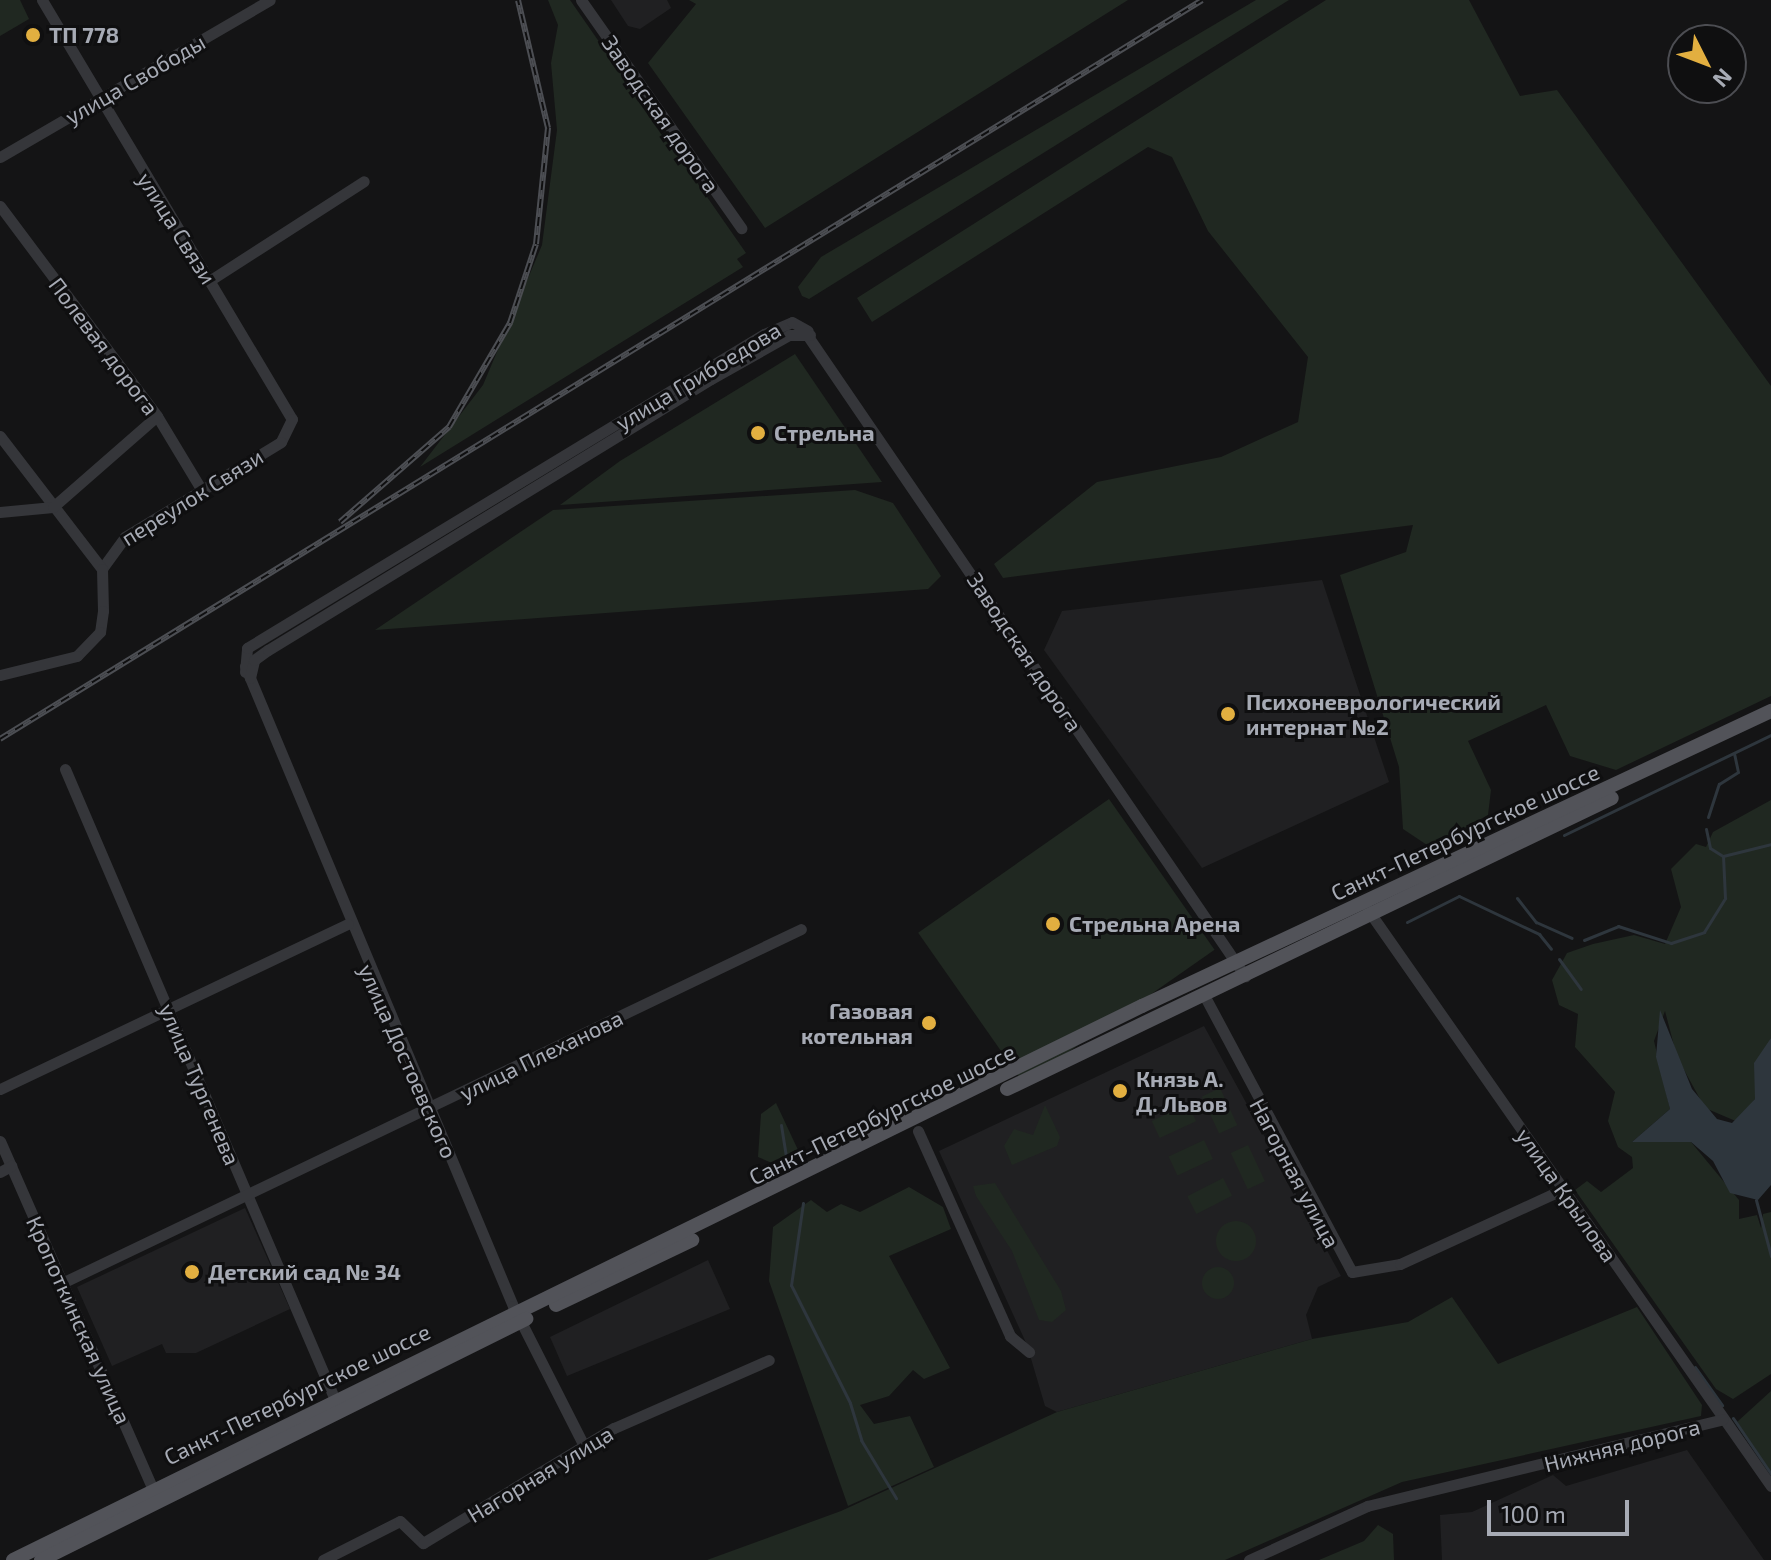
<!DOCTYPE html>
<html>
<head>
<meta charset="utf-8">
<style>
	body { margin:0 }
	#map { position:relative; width:1771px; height:1560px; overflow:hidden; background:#141415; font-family:"Exo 2",sans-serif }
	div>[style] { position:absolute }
	.built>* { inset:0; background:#202022 }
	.green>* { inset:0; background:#202821; transform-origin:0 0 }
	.round { border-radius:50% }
	.water>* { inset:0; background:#2e363d }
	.stream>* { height:3px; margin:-1.5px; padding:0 1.5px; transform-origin:1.5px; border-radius:1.5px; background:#2e363d }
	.minor>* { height:11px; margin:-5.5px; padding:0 5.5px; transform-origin:5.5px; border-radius:5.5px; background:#35363a }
	.major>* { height:14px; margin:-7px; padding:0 7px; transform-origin:7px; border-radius:7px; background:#525359 }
	.rail>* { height:6px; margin-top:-3px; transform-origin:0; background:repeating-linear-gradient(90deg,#0f0f10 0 9px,#4c4e53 0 18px); box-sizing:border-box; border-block:2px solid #4c4e53 }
	.dots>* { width:22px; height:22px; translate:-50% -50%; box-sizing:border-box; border:4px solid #0f0f10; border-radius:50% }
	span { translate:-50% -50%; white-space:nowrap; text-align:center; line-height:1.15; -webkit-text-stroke:6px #0f0f10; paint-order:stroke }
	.poi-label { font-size:22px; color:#a7abb5; font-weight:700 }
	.left { translate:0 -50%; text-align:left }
	.right { translate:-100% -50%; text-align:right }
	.street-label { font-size:22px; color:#a7abb5 }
	.north { position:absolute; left:1667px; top:24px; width:80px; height:80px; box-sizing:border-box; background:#0f0f10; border:2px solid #4c4d52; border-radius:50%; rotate:132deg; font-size:22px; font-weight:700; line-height:32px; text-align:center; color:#a7abb5 }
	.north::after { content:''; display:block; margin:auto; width:28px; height:36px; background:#e2af40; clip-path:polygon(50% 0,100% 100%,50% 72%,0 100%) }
	.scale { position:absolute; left:1487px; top:1500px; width:142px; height:36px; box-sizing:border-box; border:4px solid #a7abb5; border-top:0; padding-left:10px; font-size:24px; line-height:28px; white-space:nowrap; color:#a7abb5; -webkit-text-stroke:6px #0f0f10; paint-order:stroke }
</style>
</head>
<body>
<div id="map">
	<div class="built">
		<div style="clip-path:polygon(611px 0,667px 0,671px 8px,640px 29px,628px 26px)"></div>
		<div style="clip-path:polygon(1322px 580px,1389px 782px,1202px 868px,1044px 650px,1062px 611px)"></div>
		<div style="clip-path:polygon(1204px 1026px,1341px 1276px,1318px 1287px,1306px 1315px,1312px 1339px,1057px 1412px,1045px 1406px,1027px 1345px,939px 1151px)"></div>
		<div style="clip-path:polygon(245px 1208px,290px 1309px,196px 1353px,166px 1353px,162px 1344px,112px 1366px,77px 1287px)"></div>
		<div style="clip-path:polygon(708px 1260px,730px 1309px,567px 1376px,550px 1337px)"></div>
		<div style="clip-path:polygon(1687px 1450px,1764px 1560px,1442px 1560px,1440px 1515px,1472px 1512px,1553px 1475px,1566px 1486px)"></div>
	</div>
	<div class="green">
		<div style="clip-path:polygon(0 0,20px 0,29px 19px,0 36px)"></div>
		<div style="clip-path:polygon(548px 0,570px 0,746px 253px,737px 259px,743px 267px,420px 467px,483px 385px,542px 245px,557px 130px,551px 63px,558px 25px)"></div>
		<div style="clip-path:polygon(689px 0,1128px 0,765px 228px,648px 63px,696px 4px)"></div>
		<div style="clip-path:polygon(1256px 0,1289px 0,809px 299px,802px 296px,798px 287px,821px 257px)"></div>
		<div style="clip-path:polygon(1326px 0,1469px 0,1520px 96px,1557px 90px,1771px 386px,1771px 696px,1616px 770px,1570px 756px,1546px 705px,1468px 741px,1491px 790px,1488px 815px,1430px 847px,1403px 829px,1399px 767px,1340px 575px,1406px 552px,1413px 525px,1003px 578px,994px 564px,1097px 482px,1221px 457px,1298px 422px,1308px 357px,1208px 231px,1172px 157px,1148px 147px,872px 322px,857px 298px)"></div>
		<div style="clip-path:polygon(795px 354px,882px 482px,560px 505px,620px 461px)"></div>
		<div style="clip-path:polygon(855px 490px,893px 503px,941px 576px,928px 589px,375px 630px,553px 510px)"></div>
		<div style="left:1109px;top:799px;width:184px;height:233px;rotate:55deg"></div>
		<div style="clip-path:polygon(1771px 800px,1771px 1038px,1755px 1099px,1738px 1122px,1705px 1108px,1677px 1057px,1665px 1011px,1654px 1041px,1670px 1109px,1632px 1142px,1691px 1142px,1739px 1200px,1739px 1219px,1757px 1215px,1761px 1228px,1763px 1214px,1771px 1212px,1771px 1374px,1733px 1399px,1716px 1389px,1575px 1190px,1587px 1181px,1601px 1192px,1633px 1168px,1632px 1157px,1618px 1147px,1608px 1121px,1615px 1092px,1575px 1047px,1578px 1014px,1559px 1005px,1552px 980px,1567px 953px,1593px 944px,1634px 935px,1665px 944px,1681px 907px,1671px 869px,1696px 844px,1706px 847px,1713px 832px)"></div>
		<div style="left:1220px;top:1088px;width:41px;height:20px;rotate:65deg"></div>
		<div style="clip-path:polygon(776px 1103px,799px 1152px,781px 1167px,758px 1157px,761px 1114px)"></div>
		<div style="left:1188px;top:1104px;width:19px;height:40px;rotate:65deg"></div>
		<div style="clip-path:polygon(1045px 1105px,1060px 1137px,1057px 1146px,1012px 1165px,1004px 1146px,1014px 1129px,1033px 1135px)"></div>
		<div style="left:1204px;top:1140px;width:21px;height:39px;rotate:65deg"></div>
		<div style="left:1248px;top:1145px;width:40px;height:19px;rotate:65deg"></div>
		<div style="left:1223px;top:1178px;width:20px;height:40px;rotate:63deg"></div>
		<div style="clip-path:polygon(995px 1183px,1061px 1291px,1066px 1310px,1052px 1322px,1039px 1320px,1012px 1251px,976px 1196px,973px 1186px)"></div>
		<div style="clip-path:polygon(909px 1187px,943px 1207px,951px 1229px,889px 1256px,950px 1368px,924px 1379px,913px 1370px,889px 1396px,860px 1405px,874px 1424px,910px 1416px,934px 1467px,848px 1506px,769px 1281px,773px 1227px,811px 1200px,827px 1212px,841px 1204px,860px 1212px)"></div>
		<div class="round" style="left:1216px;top:1221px;width:40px;height:40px"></div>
		<div class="round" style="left:1202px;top:1267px;width:32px;height:32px"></div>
		<div style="clip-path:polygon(1452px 1297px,1498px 1364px,1637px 1307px,1702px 1405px,1701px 1416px,1402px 1482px,1225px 1560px,707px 1560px,841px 1511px,1057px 1412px,1312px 1339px,1408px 1322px)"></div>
		<div style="clip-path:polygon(1771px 1391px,1771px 1472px,1737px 1422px)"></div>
		<div style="clip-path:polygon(1378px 1525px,1393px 1534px,1394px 1560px,1319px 1560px,1364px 1541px)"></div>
	</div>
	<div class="water">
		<div style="clip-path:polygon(1660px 1010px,1692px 1089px,1717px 1119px,1732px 1123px,1755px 1099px,1754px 1063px,1771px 1038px,1771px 1185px,1758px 1200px,1730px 1193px,1713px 1161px,1691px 1142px,1632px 1142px,1670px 1109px,1656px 1057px)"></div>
	</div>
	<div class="stream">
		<div style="left:1708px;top:817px;width:35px;rotate:-72deg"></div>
		<div style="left:1719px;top:784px;width:22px;rotate:-32deg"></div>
		<div style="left:1738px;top:772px;width:19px;rotate:-102deg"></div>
		<div style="left:1706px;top:829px;width:19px;rotate:78deg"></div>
		<div style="left:1710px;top:848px;width:15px;rotate:32deg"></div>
		<div style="left:1564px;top:835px;width:230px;rotate:-25.8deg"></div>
		<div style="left:1517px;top:898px;width:31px;rotate:52deg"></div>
		<div style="left:1536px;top:922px;width:39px;rotate:24deg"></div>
		<div style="left:1407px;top:922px;width:58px;rotate:-26.6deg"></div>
		<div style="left:1459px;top:896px;width:89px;rotate:25.4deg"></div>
		<div style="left:1539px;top:934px;width:19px;rotate:51deg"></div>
		<div style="left:1584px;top:940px;width:37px;rotate:-22deg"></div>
		<div style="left:1618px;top:926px;width:56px;rotate:17.8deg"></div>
		<div style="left:1671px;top:943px;width:35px;rotate:-18deg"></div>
		<div style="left:1704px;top:932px;width:40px;rotate:-58deg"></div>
		<div style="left:1725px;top:898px;width:42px;rotate:-92.7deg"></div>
		<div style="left:1723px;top:856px;width:49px;rotate:-14deg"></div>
		<div style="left:1559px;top:959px;width:37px;rotate:54deg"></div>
		<div style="left:781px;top:1125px;width:39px;rotate:81deg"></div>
		<div style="left:1756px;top:1200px;width:58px;rotate:75deg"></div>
		<div style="left:803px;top:1203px;width:83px;rotate:98.3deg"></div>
		<div style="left:791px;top:1285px;width:132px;rotate:63.4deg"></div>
		<div style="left:850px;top:1403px;width:39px;rotate:73deg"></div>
		<div style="left:861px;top:1440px;width:68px;rotate:58.9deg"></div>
		<div style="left:1695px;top:1367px;width:47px;rotate:54.6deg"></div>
		<div style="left:1733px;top:1418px;width:68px;rotate:55.8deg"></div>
	</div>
	<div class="minor">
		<div style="left:42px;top:0;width:488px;rotate:59.2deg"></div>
		<div style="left:292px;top:419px;width:25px;rotate:116deg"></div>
		<div style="left:281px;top:442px;width:183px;rotate:148.7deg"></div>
		<div style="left:125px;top:537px;width:39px;rotate:126deg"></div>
		<div style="left:581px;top:0;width:279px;rotate:54.9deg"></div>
		<div style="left:0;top:157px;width:312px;rotate:-30.2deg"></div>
		<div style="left:0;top:206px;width:262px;rotate:53.2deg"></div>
		<div style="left:157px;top:416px;width:85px;rotate:58.9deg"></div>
		<div style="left:209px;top:281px;width:184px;rotate:-32.8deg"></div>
		<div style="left:803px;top:329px;width:784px;rotate:55.66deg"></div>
		<div style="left:0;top:436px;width:168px;rotate:52.5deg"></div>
		<div style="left:102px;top:569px;width:42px;rotate:88.6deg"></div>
		<div style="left:103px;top:611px;width:21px;rotate:98deg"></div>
		<div style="left:100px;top:632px;width:33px;rotate:134deg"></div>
		<div style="left:77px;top:656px;width:79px;rotate:166.1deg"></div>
		<div style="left:0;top:512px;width:53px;rotate:-5.4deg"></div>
		<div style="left:53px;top:507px;width:138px;rotate:-41.2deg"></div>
		<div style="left:245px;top:666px;width:694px;rotate:67.28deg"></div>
		<div style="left:513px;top:1306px;width:161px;rotate:63.1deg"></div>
		<div style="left:245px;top:672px;width:24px;rotate:-85deg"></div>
		<div style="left:247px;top:648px;width:605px;rotate:-31.27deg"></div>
		<div style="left:764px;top:334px;width:30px;rotate:-23deg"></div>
		<div style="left:792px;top:322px;width:18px;rotate:29deg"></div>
		<div style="left:250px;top:678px;width:18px;rotate:-77deg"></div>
		<div style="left:254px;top:660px;width:17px;rotate:-36deg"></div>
		<div style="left:268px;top:650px;width:519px;rotate:-31.46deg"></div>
		<div style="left:711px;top:379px;width:90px;rotate:-29.4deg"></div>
		<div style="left:789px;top:335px;width:21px"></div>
		<div style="left:65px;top:769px;width:686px;rotate:66.83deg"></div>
		<div style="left:1368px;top:910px;width:703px;rotate:55.02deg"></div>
		<div style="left:1204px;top:995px;width:314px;rotate:61.9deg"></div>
		<div style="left:1352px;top:1272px;width:49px;rotate:-9.5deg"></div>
		<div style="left:1400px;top:1264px;width:180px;rotate:-24.6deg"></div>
		<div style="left:0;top:1089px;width:385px;rotate:-25.4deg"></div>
		<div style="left:918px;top:1131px;width:225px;rotate:65.8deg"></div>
		<div style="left:1010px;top:1336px;width:25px;rotate:40deg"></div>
		<div style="left:0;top:1141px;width:388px;rotate:66.3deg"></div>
		<div style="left:0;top:1172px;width:13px;rotate:-29deg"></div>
		<div style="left:64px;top:1282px;width:817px;rotate:-25.59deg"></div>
		<div style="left:323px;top:1560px;width:86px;rotate:-26.9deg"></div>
		<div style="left:400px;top:1521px;width:32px;rotate:44deg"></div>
		<div style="left:423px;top:1543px;width:223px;rotate:-31.1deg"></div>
		<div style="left:614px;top:1428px;width:169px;rotate:-23.7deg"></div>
		<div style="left:1249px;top:1560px;width:130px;rotate:-24.6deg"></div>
		<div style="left:1367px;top:1506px;width:366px;rotate:-13.7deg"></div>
	</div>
	<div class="major">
		<div style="left:1007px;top:1089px;width:671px;rotate:-25.69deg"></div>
		<div style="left:556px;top:1305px;width:151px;rotate:-25.5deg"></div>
		<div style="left:13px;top:1560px;width:1258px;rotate:-26.14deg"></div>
		<div style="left:1142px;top:1006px;width:695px;rotate:-25.13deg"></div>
		<div style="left:41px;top:1560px;width:542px;rotate:-26.42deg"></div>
	</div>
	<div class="rail">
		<div style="left:340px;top:522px;width:145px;rotate:-41.1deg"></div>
		<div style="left:449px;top:427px;width:121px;rotate:-59.6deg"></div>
		<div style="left:510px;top:323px;width:83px;rotate:-71.8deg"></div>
		<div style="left:536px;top:244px;width:117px;rotate:-84.1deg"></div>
		<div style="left:548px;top:128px;width:131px;rotate:-103.2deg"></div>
		<div style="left:0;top:739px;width:1411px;rotate:-31.58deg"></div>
	</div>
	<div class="dots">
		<div style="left:33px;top:35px;background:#e2af40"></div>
		<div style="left:758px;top:433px;background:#e2af40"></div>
		<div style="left:1228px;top:714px;background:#e2af40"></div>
		<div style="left:1053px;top:924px;background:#e2af40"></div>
		<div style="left:929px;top:1023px;background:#e2af40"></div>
		<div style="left:1120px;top:1091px;background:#e2af40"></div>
		<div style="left:192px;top:1272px;background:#e2af40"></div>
	</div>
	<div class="poi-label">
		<span class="left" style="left:49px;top:35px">ТП 778</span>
		<span class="left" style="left:774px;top:433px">Стрельна</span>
		<span class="left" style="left:1246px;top:714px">Психоневрологический<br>интернат №2</span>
		<span class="left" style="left:1069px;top:924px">Стрельна Арена</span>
		<span class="right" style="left:913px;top:1023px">Газовая<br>котельная</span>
		<span class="left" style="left:1136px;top:1091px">Князь А.<br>Д. Львов</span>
		<span class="left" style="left:208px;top:1272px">Детский сад № 34</span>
	</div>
	<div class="street-label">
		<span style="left:135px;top:79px;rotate:-30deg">улица Свободы</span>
		<span style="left:661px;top:114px;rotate:55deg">Заводская дорога</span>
		<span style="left:177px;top:228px;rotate:58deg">улица Связи</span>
		<span style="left:104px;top:346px;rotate:53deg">Полевая дорога</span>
		<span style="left:698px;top:376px;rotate:-31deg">улица Грибоедова</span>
		<span style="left:192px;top:497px;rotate:-32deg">переулок Связи</span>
		<span style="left:1025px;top:652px;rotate:56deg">Заводская дорога</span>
		<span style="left:1465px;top:832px;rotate:-25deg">Санкт-Петербургское шоссе</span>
		<span style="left:541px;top:1055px;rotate:-26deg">улица Плеханова</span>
		<span style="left:408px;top:1061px;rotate:66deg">улица Достоевского</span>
		<span style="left:200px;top:1084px;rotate:67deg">улица Тургенева</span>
		<span style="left:882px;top:1114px;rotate:-26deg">Санкт-Петербургское шоссе</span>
		<span style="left:1295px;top:1173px;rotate:62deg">Нагорная улица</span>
		<span style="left:1567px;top:1195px;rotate:55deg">улица Крылова</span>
		<span style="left:79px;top:1320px;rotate:66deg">Кропоткинская улица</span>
		<span style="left:297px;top:1394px;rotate:-26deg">Санкт-Петербургское шоссе</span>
		<span style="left:1622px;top:1445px;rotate:-14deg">Нижняя дорога</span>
		<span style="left:540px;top:1474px;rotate:-31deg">Нагорная улица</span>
	</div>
	<div class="north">N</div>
	<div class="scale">100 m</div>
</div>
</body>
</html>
